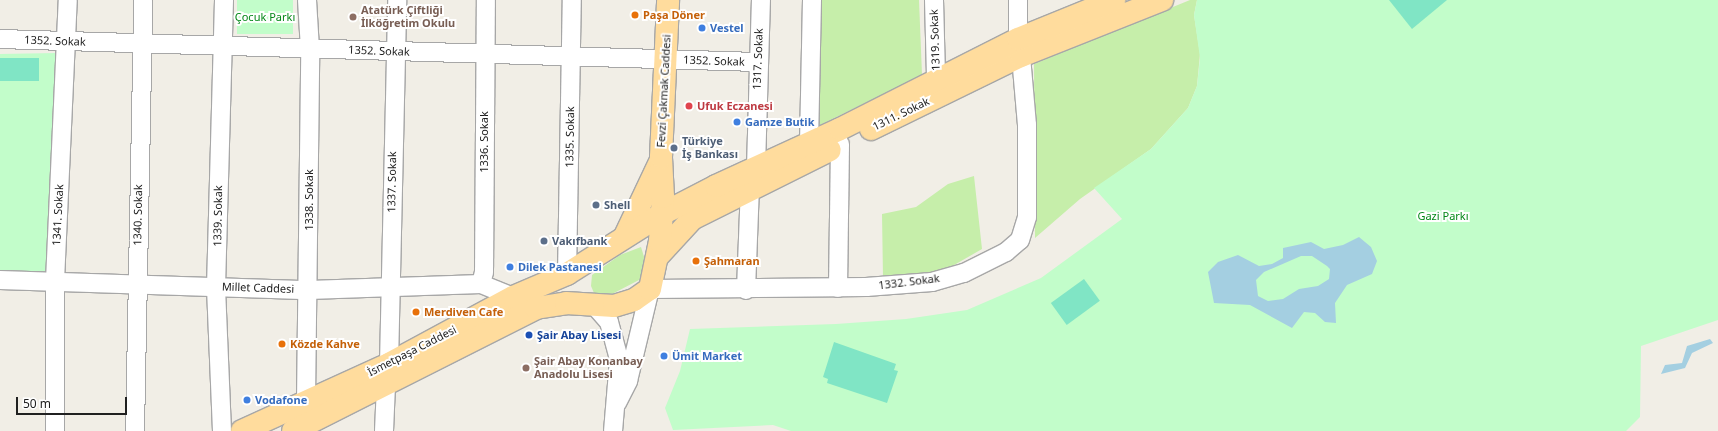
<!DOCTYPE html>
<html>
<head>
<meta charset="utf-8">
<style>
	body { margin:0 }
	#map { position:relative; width:1718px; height:431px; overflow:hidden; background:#f1eee6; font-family:"Noto Sans",sans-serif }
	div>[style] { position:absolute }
	.grass>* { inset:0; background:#c6eeaa }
	.park>* { inset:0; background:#c2fdca; transform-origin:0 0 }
	.pitch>* { inset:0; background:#80e5c5; transform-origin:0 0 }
	.water>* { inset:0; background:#a4cfe1 }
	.roads { filter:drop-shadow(1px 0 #a7a7a7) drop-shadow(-1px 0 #a7a7a7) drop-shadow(0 1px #a7a7a7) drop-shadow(0 -1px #a7a7a7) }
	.minor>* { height:18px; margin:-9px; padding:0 9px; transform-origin:9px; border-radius:9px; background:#fff }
	.major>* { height:22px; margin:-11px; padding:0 11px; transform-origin:11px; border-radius:11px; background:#ffdc9d }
	.dots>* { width:11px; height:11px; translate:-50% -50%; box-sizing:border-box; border:2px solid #fff; border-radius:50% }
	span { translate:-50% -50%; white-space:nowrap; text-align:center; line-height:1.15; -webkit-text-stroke:4px #fff; paint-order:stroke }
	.education-label { font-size:11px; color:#785e54; font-weight:700 }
	.left { translate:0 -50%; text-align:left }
	.food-label { font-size:11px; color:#c56008; font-weight:700 }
	.park-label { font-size:11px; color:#058819 }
	.shop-label { font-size:11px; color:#366cbe; font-weight:700 }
	.street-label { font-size:11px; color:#202020 }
	.health-label { font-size:11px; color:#be3a42; font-weight:700 }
	.service-label { font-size:11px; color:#4e5e75; font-weight:700 }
	.transit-label { font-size:11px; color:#164399; font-weight:700 }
	.scale { position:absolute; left:16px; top:397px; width:111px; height:18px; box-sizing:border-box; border:2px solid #202020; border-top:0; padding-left:5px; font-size:12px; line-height:14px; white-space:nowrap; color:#202020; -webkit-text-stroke:3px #fff; paint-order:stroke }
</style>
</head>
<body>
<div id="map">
	<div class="grass">
		<div style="clip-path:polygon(819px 0,919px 0,922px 75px,816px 127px)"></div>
		<div style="clip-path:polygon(1190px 0,1197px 0,1194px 15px,1200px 54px,1197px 86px,1188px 108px,1151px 149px,1080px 199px,1035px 238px,1034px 64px)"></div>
		<div style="clip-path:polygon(974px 176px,982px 249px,942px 272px,883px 278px,882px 214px,916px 207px,948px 184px)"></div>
		<div style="clip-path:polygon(641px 247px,645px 260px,641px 279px,612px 294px,594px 293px,591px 286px,592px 275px,620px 255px)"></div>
	</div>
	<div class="park">
		<div style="left:237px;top:0;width:56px;height:34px"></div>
		<div style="clip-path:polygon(1197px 0,1718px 0,1718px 320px,1641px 346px,1640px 417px,1626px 431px,791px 431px,773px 425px,673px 430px,665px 408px,680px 371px,690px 329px,836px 324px,906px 319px,967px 310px,1041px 278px,1122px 219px,1094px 188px,1151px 149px,1188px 108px,1197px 86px,1200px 58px,1194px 15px)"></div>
		<div style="clip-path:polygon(57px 53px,47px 271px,0 271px,0 54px)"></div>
	</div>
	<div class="pitch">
		<div style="clip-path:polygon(1389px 0,1447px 0,1412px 29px)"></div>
		<div style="left:0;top:58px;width:39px;height:23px"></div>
		<div style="left:1084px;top:279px;width:27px;height:41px;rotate:54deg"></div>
		<div style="clip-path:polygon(834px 342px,896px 364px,894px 370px,898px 371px,887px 403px,827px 383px,828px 379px,823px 377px)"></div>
	</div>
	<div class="water">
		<div style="clip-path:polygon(evenodd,1359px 237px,1371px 247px,1377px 261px,1372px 274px,1347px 285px,1335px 303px,1336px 323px,1325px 322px,1315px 313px,1304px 312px,1292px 328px,1250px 305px,1214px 303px,1208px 272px,1218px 262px,1238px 255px,1259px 266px,1272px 264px,1283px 258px,1283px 248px,1311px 242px,1324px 249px,1343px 245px,1359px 237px,1301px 256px,1312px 256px,1327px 266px,1330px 269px,1329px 279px,1318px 286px,1299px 289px,1283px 299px,1268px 301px,1258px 296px,1256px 280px,1264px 272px,1301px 256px)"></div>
		<div style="clip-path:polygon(1710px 339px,1713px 343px,1692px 353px,1685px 368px,1661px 374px,1665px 365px,1682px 363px,1687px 346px)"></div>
	</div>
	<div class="roads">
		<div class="minor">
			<div style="left:934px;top:0;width:79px;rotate:88.5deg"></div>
			<div style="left:0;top:39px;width:757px;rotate:1.74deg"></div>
			<div style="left:1018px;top:39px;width:39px;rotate:-90deg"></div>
			<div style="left:809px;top:143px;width:143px;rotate:-88.8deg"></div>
			<div style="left:756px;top:167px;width:167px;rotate:-88.3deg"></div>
			<div style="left:567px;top:274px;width:274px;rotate:-89deg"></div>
			<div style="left:0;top:280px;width:309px;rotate:1.9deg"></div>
			<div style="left:309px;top:290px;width:172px;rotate:-2deg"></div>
			<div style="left:481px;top:284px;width:35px;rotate:22deg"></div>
			<div style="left:481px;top:284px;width:12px;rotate:-76deg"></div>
			<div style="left:484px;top:272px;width:272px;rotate:-89.6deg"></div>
			<div style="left:838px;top:288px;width:144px;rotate:-89.2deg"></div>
			<div style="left:746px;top:290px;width:102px;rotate:-87.8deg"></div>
			<div style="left:595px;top:306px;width:21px;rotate:49deg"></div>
			<div style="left:609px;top:322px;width:39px;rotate:75deg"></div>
			<div style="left:619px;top:360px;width:71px;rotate:94.8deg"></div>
			<div style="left:389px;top:364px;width:364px;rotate:-88.7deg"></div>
			<div style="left:306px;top:401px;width:352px;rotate:-89.3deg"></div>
			<div style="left:310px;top:49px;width:49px;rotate:-93.5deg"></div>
			<div style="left:617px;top:403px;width:25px;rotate:-63deg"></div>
			<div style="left:628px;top:381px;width:95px;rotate:-76.6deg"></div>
			<div style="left:650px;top:289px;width:216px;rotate:-0.5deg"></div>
			<div style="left:866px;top:287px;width:66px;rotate:-4.3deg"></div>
			<div style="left:932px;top:282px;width:33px;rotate:-16deg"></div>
			<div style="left:964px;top:273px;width:47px;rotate:-26.6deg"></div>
			<div style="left:1006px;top:252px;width:18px;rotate:-41deg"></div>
			<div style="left:1020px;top:240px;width:24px;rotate:-73deg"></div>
			<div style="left:1027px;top:217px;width:92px;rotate:-90deg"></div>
			<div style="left:1027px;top:125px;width:69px;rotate:-95deg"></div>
			<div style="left:55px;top:431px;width:150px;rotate:-90deg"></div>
			<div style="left:55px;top:281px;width:281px;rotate:-87.4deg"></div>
			<div style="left:135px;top:431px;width:431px;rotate:-88.9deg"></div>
			<div style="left:222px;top:431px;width:144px;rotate:-92.4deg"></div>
			<div style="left:216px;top:287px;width:287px;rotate:-88.4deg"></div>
			<div style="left:384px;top:431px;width:45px;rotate:-87.5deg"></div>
		</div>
		<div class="major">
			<div style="left:871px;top:129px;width:167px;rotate:-26deg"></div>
			<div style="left:1021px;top:56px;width:152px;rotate:-21.7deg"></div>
			<div style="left:625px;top:236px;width:80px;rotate:-64.7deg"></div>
			<div style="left:658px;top:256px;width:50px;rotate:-47.4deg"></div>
			<div style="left:692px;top:219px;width:154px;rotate:-26.6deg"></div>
			<div style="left:242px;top:431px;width:162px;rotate:-24.5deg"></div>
			<div style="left:389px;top:364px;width:141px;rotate:-28.4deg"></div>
			<div style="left:513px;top:297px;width:59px;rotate:-23.1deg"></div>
			<div style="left:567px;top:274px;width:112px;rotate:-32.3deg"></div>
			<div style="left:662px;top:214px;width:61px;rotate:-27.4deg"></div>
			<div style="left:716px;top:186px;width:136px;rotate:-24.7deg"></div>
			<div style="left:840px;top:129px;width:199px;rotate:-26.8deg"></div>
			<div style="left:1018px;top:39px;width:104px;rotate:-22.1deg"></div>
			<div style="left:293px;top:431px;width:272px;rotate:-26.8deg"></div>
			<div style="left:536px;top:308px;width:30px;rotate:-9deg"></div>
			<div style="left:566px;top:303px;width:48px;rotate:3.6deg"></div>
			<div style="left:614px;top:306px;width:21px;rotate:-17deg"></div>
			<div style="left:634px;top:300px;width:19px;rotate:-35deg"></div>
			<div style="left:650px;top:289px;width:49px;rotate:-78.2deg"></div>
			<div style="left:660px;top:241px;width:44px;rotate:-86.1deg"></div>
			<div style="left:663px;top:197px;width:40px;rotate:-92.9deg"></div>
			<div style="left:661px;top:157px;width:157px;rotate:-87.4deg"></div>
		</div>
	</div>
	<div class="dots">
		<div style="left:635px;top:15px;background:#e8710a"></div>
		<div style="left:353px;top:17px;background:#8d6e63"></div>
		<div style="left:702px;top:28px;background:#3f7fe0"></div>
		<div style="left:689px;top:106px;background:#e0444e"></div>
		<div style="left:737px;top:122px;background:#3f7fe0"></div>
		<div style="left:674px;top:148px;background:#5c6f8a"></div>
		<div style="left:596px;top:205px;background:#5c6f8a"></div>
		<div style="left:544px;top:241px;background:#5c6f8a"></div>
		<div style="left:696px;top:261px;background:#e8710a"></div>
		<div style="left:510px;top:267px;background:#3f7fe0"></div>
		<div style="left:416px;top:312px;background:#e8710a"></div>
		<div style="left:529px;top:335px;background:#1a4fb4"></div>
		<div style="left:282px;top:344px;background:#e8710a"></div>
		<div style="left:664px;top:356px;background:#3f7fe0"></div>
		<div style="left:526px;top:368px;background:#8d6e63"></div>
		<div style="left:247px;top:400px;background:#3f7fe0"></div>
	</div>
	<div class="education-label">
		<span class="left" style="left:361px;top:17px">Atatürk Çiftliği<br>İlköğretim Okulu</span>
		<span class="left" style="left:534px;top:368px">Şair Abay Konanbay<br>Anadolu Lisesi</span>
	</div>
	<div class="food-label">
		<span class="left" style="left:643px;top:15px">Paşa Döner</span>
		<span class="left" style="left:704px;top:261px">Şahmaran</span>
		<span class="left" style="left:424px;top:312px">Merdiven Cafe</span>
		<span class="left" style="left:290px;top:344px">Közde Kahve</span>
	</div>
	<div class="park-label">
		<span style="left:265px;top:17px">Çocuk Parkı</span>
		<span style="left:1443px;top:216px">Gazi Parkı</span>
	</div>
	<div class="shop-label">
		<span class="left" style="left:710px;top:28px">Vestel</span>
		<span class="left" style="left:745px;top:122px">Gamze Butik</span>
		<span class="left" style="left:518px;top:267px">Dilek Pastanesi</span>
		<span class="left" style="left:672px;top:356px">Ümit Market</span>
		<span class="left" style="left:255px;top:400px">Vodafone</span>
	</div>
	<div class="street-label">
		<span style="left:935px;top:40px;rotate:-92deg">1319. Sokak</span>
		<span style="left:55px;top:41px;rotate:2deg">1352. Sokak</span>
		<span style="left:379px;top:51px;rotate:2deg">1352. Sokak</span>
		<span style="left:758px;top:59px;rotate:-88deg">1317. Sokak</span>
		<span style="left:714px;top:61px;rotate:2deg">1352. Sokak</span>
		<span style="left:664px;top:91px;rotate:-87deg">Fevzi Çakmak Caddesi</span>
		<span style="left:901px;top:114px;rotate:-26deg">1311. Sokak</span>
		<span style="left:570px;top:137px;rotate:-89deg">1335. Sokak</span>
		<span style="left:484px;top:142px;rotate:-90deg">1336. Sokak</span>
		<span style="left:392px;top:182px;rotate:-89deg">1337. Sokak</span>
		<span style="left:309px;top:200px;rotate:-90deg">1338. Sokak</span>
		<span style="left:58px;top:215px;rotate:-87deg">1341. Sokak</span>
		<span style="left:138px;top:215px;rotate:-89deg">1340. Sokak</span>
		<span style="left:218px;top:216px;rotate:-89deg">1339. Sokak</span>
		<span style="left:909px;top:282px;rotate:-7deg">1332. Sokak</span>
		<span style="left:258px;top:288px;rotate:2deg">Millet Caddesi</span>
		<span style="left:412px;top:351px;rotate:-27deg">İsmetpaşa Caddesi</span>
	</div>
	<div class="health-label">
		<span class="left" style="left:697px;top:106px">Ufuk Eczanesi</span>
	</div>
	<div class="service-label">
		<span class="left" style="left:682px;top:148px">Türkiye<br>İş Bankası</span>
		<span class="left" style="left:604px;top:205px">Shell</span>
		<span class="left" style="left:552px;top:241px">Vakıfbank</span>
	</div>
	<div class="transit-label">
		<span class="left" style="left:537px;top:335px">Şair Abay Lisesi</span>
	</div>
	<div class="scale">50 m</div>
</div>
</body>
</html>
